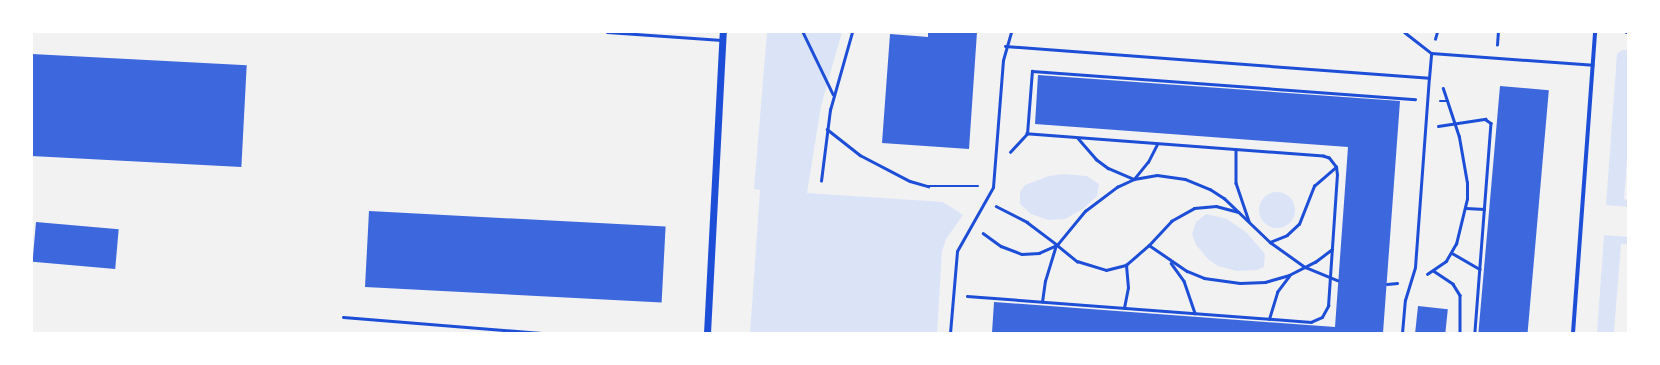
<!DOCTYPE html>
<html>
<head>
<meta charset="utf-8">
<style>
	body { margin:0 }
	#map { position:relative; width:1660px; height:365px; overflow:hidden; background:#f2f2f2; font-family:"PT Sans",sans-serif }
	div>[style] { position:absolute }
	.green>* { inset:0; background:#dbe4f7 }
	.round { border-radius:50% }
	.building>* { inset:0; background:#3d67dc; transform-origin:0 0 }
	.path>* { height:2.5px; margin:-1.25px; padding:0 1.25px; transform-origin:1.25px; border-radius:1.25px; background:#1d4ed8 }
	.service>* { height:3px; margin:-1.5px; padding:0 1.5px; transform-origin:1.5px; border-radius:1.5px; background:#1d4ed8 }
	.minor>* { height:4px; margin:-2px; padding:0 2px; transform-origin:2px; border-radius:2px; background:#1d4ed8 }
	.tertiary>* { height:7px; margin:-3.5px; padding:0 3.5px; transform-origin:3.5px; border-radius:3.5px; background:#1d4ed8 }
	span { translate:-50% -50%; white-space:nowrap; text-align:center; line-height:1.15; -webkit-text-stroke:3px #fff; paint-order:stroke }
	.frame { position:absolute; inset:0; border:33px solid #fff; pointer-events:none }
</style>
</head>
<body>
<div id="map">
	<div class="green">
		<div style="clip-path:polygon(767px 32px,842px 32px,821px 106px,807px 193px,943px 202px,963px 215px,946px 239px,942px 252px,937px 333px,750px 333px,760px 190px,754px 189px)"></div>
		<div style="clip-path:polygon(1622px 50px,1628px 50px,1628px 148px,1624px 199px,1628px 200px,1628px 207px,1606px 205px,1617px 54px)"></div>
		<div style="clip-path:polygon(1064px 174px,1087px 176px,1099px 184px,1097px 196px,1083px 209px,1065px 219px,1048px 220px,1031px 214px,1020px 204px,1020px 192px,1025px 185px,1049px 176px)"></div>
		<div class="round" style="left:1259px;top:192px;width:36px;height:36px"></div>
		<div style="clip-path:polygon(1206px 214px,1227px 219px,1247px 233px,1265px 254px,1264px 267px,1257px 270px,1237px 271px,1218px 266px,1209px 260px,1196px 245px,1192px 234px,1196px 222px)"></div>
		<div style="clip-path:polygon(1604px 235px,1628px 237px,1628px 244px,1621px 244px,1614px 332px,1628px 333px,1597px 333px)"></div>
	</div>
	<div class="building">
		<div style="clip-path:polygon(928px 32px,977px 32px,969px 149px,882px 143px,890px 34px,928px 37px)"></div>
		<div style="left:32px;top:54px;width:215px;height:102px;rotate:3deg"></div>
		<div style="clip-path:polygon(1038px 75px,1400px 101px,1383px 333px,992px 333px,994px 302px,1335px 327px,1348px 147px,1035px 124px)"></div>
		<div style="left:1500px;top:86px;width:49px;height:248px;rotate:5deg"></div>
		<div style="left:369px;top:211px;width:297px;height:76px;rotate:3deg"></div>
		<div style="left:36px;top:222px;width:83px;height:40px;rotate:5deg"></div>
		<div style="left:1418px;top:306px;width:30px;height:27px;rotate:6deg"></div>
	</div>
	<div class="path">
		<div style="left:803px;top:32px;width:69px;rotate:64.2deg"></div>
		<div style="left:1435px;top:39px;width:7px;rotate:-74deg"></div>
		<div style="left:1497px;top:45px;width:13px;rotate:-86deg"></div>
		<div style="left:1440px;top:101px;width:8px"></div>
		<div style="left:1438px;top:126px;width:48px;rotate:-8.5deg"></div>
		<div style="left:1485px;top:119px;width:7px;rotate:34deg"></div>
		<div style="left:1491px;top:123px;width:211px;rotate:94.4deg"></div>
		<div style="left:827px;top:129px;width:42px;rotate:38.2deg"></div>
		<div style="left:860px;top:155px;width:56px;rotate:27.5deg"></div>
		<div style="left:910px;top:181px;width:19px;rotate:16deg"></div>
		<div style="left:928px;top:186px;width:50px"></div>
		<div style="left:1078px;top:138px;width:28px;rotate:49deg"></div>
		<div style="left:1096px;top:159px;width:15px;rotate:37deg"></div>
		<div style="left:1108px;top:168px;width:28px;rotate:23deg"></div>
		<div style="left:1134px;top:179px;width:22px;rotate:-51deg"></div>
		<div style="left:1148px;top:162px;width:20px;rotate:-63deg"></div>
		<div style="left:1236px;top:149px;width:34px;rotate:90deg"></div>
		<div style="left:1236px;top:183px;width:40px;rotate:71.1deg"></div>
		<div style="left:1010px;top:152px;width:25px;rotate:-47deg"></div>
		<div style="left:821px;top:181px;width:72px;rotate:-82.8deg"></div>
		<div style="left:830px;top:110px;width:81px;rotate:-74.2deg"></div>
		<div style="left:996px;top:206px;width:35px;rotate:27deg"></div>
		<div style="left:1027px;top:222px;width:38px;rotate:37deg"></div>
		<div style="left:1057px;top:245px;width:44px;rotate:-50.5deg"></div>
		<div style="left:1085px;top:211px;width:40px;rotate:-37deg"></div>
		<div style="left:1117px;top:187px;width:19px;rotate:-25deg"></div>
		<div style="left:1134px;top:179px;width:23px;rotate:-10deg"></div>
		<div style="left:1157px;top:175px;width:28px;rotate:8deg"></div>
		<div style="left:1185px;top:179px;width:27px;rotate:22deg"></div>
		<div style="left:1210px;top:189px;width:17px;rotate:33deg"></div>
		<div style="left:1224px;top:198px;width:64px;rotate:43.7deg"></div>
		<div style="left:1270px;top:242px;width:43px;rotate:35.5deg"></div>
		<div style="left:1305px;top:267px;width:35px;rotate:22deg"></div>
		<div style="left:1466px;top:208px;width:18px;rotate:3deg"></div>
		<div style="left:983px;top:233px;width:22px;rotate:36deg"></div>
		<div style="left:1001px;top:246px;width:22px;rotate:21deg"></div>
		<div style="left:1022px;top:254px;width:17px;rotate:-3deg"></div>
		<div style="left:1039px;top:253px;width:20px;rotate:-24deg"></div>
		<div style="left:1270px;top:242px;width:18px;rotate:-22deg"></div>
		<div style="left:1287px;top:235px;width:16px;rotate:-43deg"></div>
		<div style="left:1299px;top:224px;width:41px;rotate:-68.5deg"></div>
		<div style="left:1314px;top:186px;width:29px;rotate:-41deg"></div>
		<div style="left:1057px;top:245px;width:26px;rotate:39deg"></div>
		<div style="left:1077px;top:261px;width:30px;rotate:17deg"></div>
		<div style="left:1106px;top:270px;width:21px;rotate:-14deg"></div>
		<div style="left:1126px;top:265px;width:30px;rotate:-41deg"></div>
		<div style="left:1149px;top:245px;width:46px;rotate:34.4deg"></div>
		<div style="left:1187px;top:271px;width:18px;rotate:22deg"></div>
		<div style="left:1204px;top:278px;width:36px;rotate:8deg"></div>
		<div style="left:1240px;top:283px;width:25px;rotate:-2deg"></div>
		<div style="left:1265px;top:282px;width:25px;rotate:-16deg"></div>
		<div style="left:1289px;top:275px;width:29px;rotate:-27deg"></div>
		<div style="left:1315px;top:262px;width:21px;rotate:-37deg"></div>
		<div style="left:1149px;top:245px;width:33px;rotate:-47deg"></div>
		<div style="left:1171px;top:221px;width:26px;rotate:-29deg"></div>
		<div style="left:1194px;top:208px;width:22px;rotate:-5deg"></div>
		<div style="left:1216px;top:206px;width:23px;rotate:15deg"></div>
		<div style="left:1452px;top:253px;width:32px;rotate:30deg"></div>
		<div style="left:1171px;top:263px;width:22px;rotate:54deg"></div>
		<div style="left:1184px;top:281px;width:34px;rotate:71deg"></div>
		<div style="left:1434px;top:271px;width:23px;rotate:34deg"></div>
		<div style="left:1453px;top:284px;width:13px;rotate:58deg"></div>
		<div style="left:1460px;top:295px;width:38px;rotate:90deg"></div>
		<div style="left:1427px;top:274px;width:23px;rotate:-34deg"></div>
		<div style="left:1446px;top:261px;width:20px;rotate:-60deg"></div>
		<div style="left:1456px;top:244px;width:46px;rotate:-76.3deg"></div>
		<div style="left:1467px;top:199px;width:16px;rotate:-90deg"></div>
		<div style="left:1467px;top:183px;width:47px;rotate:-99.9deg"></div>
		<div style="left:1459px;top:137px;width:51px;rotate:-108.4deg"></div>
		<div style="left:1387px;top:284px;width:10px;rotate:-6deg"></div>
		<div style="left:967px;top:296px;width:345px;rotate:4.3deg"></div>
		<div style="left:1311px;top:322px;width:12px;rotate:-24deg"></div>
		<div style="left:1322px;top:317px;width:13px;rotate:-61deg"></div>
		<div style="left:1328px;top:306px;width:131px;rotate:-86.1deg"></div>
		<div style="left:1337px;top:175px;width:8px;rotate:-97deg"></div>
		<div style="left:1336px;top:167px;width:11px;rotate:-128deg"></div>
		<div style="left:1329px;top:158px;width:6px;rotate:-162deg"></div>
		<div style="left:1323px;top:156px;width:297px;rotate:-175.7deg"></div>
		<div style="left:1027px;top:134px;width:63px;rotate:-85.5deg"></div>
		<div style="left:1032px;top:71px;width:384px;rotate:4.2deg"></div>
		<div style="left:1042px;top:302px;width:21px;rotate:-82deg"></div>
		<div style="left:1045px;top:281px;width:37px;rotate:-73deg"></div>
		<div style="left:1124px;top:308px;width:20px;rotate:-79deg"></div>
		<div style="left:1128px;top:288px;width:23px;rotate:-95deg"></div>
		<div style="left:1269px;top:319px;width:28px;rotate:-73deg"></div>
		<div style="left:1277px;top:292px;width:20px;rotate:-53deg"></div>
	</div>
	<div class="service">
		<div style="left:607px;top:32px;width:115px;rotate:4deg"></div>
		<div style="left:1404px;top:32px;width:34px;rotate:38deg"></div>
		<div style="left:1431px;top:53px;width:162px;rotate:4.2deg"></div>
		<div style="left:1626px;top:32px;width:2px"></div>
		<div style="left:1005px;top:46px;width:425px;rotate:4.3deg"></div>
		<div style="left:1429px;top:78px;width:25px;rotate:-85deg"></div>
		<div style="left:343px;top:317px;width:199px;rotate:4.6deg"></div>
		<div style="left:950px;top:333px;width:82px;rotate:-85.1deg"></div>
		<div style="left:957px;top:251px;width:73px;rotate:-60.6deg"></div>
		<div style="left:993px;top:187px;width:127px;rotate:-85.5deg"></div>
		<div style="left:1003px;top:60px;width:29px;rotate:-74deg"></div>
		<div style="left:1402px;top:333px;width:33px;rotate:-85deg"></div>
		<div style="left:1405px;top:300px;width:34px;rotate:-73deg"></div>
		<div style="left:1415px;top:267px;width:190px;rotate:-85.8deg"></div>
	</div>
	<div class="minor">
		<div style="left:1573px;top:333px;width:302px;rotate:-85.8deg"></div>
	</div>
	<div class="tertiary">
		<div style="left:707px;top:333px;width:301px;rotate:-87deg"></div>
	</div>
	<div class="frame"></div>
</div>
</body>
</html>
